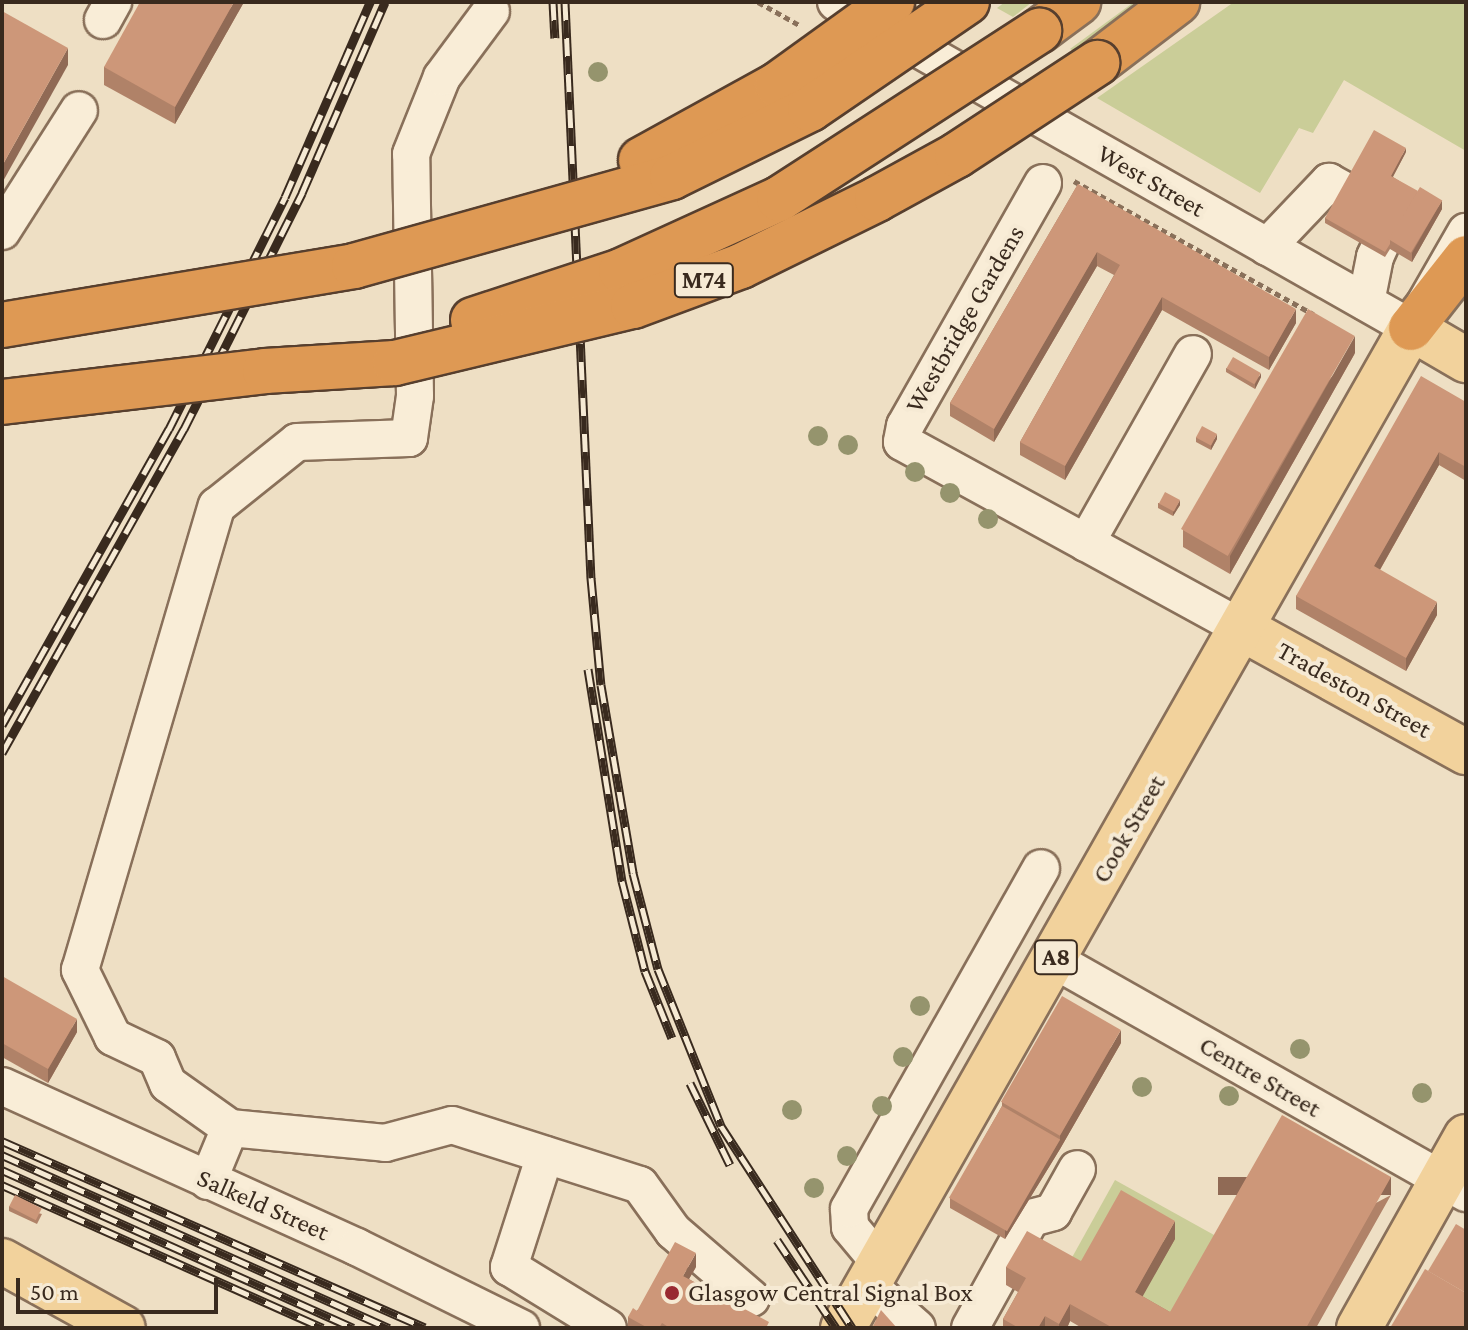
<!DOCTYPE html>
<html>
<head>
<meta charset="utf-8">
<style>
	body { margin:0 }
	#map { position:relative; width:1468px; height:1330px; overflow:hidden; background:#eedfc4; font-family:"Crimson Pro",serif }
	div>[style] { position:absolute }
	.green>* { inset:0; background:#cacd98; transform-origin:0 0 }
	.path>* { height:5px; margin-top:-2.5px; transform-origin:0; background:repeating-linear-gradient(90deg,#89705a 0 6px,transparent 0 10px) }
	.roads { filter:drop-shadow(2px 0 #89705a) drop-shadow(-2px 0 #89705a) drop-shadow(0 2px #89705a) drop-shadow(0 -2px #89705a) }
	.minor>* { height:36px; margin:-18px; padding:0 18px; transform-origin:18px; border-radius:18px; background:#f9edd7 }
	.major>* { height:44px; margin:-22px; padding:0 22px; transform-origin:22px; border-radius:22px; background:#f2d29c }
	.highway>* { height:44px; margin:-22px; padding:0 22px; transform-origin:22px; border-radius:22px; background:#de9954 }
	.rail>* { height:9px; margin-top:-4.5px; transform-origin:0; background:repeating-linear-gradient(90deg,#f6ead4 0 18px,#392a1e 0 36px); box-sizing:border-box; border-block:2px solid #392a1e }
	.bridges { filter:drop-shadow(2px 0 #573f2e) drop-shadow(-2px 0 #573f2e) drop-shadow(0 2px #573f2e) drop-shadow(0 -2px #573f2e) }
	.highway-bridge>* { height:44px; margin:-22px; padding:0 22px; transform-origin:22px; border-radius:22px; background:#de9954 }
	.trees>* { width:20px; height:20px; margin:-10px; border-radius:50%; background:#95946d }
	.wall>* { inset:0; background:#b08268 }
	.shaded-wall>* { inset:0; background:#906a55; transform-origin:0 0 }
	.building>* { inset:0; background:#cd9779; transform-origin:0 0 }
	.dots>* { width:22px; height:22px; translate:-50% -50%; box-sizing:border-box; border:4px solid #f6ead4; border-radius:50% }
	span { translate:-50% -50%; white-space:nowrap; text-align:center; line-height:1.15; -webkit-text-stroke:8px #f6ead4; paint-order:stroke }
	.shield-label span { padding:2px 6px; background:#f6ead4; border:2px solid; border-radius:6px; -webkit-text-stroke-width:0 }
	.shield-label { font-size:24px; color:#392a1e; font-weight:700 }
	.street-label { font-size:26px; color:#392a1e }
	.poi-label { font-size:26px; color:#392a1e }
	.left { translate:0 -50%; text-align:left }
	.frame { position:absolute; inset:0; border:4px solid #392a1e; pointer-events:none }
	.scale { position:absolute; left:16px; top:1278px; width:202px; height:36px; box-sizing:border-box; border:4px solid #392a1e; border-top:0; padding-left:10px; font-size:24px; line-height:28px; white-space:nowrap; color:#392a1e; -webkit-text-stroke:6px #f6ead4; paint-order:stroke }
</style>
</head>
<body>
<div id="map">
	<div class="green">
		<div style="clip-path:polygon(1005px 2px,1032px 2px,1013px 17px,997px 8px)"></div>
		<div style="clip-path:polygon(1134px 2px,1166px 2px,1089px 59px,1070px 49px)"></div>
		<div style="clip-path:polygon(1234px 2px,1466px 2px,1466px 151px,1344px 80px,1313px 133px,1299px 128px,1260px 193px,1097px 98px)"></div>
		<div style="left:1115px;top:1180px;width:121px;height:103px;rotate:29deg"></div>
	</div>
	<div class="path">
		<div style="left:758px;top:2px;width:49px;rotate:29.2deg"></div>
		<div style="left:1074px;top:181px;width:274px;rotate:29.1deg"></div>
	</div>
	<div class="roads">
		<div class="minor">
			<div style="left:836px;top:2px;width:661px;rotate:29.55deg"></div>
			<div style="left:1411px;top:328px;width:111px;rotate:-60.2deg"></div>
			<div style="left:103px;top:20px;width:21px;rotate:-61deg"></div>
			<div style="left:1043px;top:183px;width:279px;rotate:119.6deg"></div>
			<div style="left:905px;top:426px;width:16px;rotate:101deg"></div>
			<div style="left:902px;top:442px;width:389px;rotate:28.7deg"></div>
			<div style="left:2px;top:231px;width:143px;rotate:-57.5deg"></div>
			<div style="left:1267px;top:247px;width:90px;rotate:-46.4deg"></div>
			<div style="left:1329px;top:182px;width:73px;rotate:28.7deg"></div>
			<div style="left:1393px;top:217px;width:44px;rotate:114.2deg"></div>
			<div style="left:1375px;top:257px;width:46px;rotate:101.3deg"></div>
			<div style="left:1086px;top:543px;width:217px;rotate:-60.5deg"></div>
			<div style="left:1054px;top:960px;width:473px;rotate:29.5deg"></div>
			<div style="left:2px;top:1086px;width:390px;rotate:24.4deg"></div>
			<div style="left:357px;top:1247px;width:183px;rotate:26.3deg"></div>
			<div style="left:230px;top:1128px;width:156px;rotate:5.5deg"></div>
			<div style="left:385px;top:1143px;width:69px;rotate:-15deg"></div>
			<div style="left:452px;top:1125px;width:197px;rotate:17.7deg"></div>
			<div style="left:640px;top:1185px;width:57px;rotate:54.3deg"></div>
			<div style="left:673px;top:1231px;width:103px;rotate:40.7deg"></div>
			<div style="left:545px;top:1155px;width:118px;rotate:107.8deg"></div>
			<div style="left:509px;top:1267px;width:116px;rotate:31.6deg"></div>
			<div style="left:208px;top:1181px;width:57px;rotate:-67.5deg"></div>
			<div style="left:230px;top:1128px;width:76px;rotate:-144.6deg"></div>
			<div style="left:168px;top:1084px;width:28px;rotate:-113deg"></div>
			<div style="left:157px;top:1058px;width:49px;rotate:-154.5deg"></div>
			<div style="left:113px;top:1037px;width:75px;rotate:-116.2deg"></div>
			<div style="left:80px;top:970px;width:484px;rotate:-73.6deg"></div>
			<div style="left:217px;top:506px;width:102px;rotate:-38.7deg"></div>
			<div style="left:297px;top:442px;width:112px;rotate:-2deg"></div>
			<div style="left:409px;top:438px;width:42px;rotate:-81.9deg"></div>
			<div style="left:415px;top:396px;width:242px;rotate:-90.9deg"></div>
			<div style="left:411px;top:154px;width:83px;rotate:-68.1deg"></div>
			<div style="left:442px;top:77px;width:82px;rotate:-53.4deg"></div>
			<div style="left:880px;top:1263px;width:47px;rotate:-129.8deg"></div>
			<div style="left:850px;top:1227px;width:18px;rotate:-93deg"></div>
			<div style="left:849px;top:1209px;width:391px;rotate:-60.6deg"></div>
			<div style="left:868px;top:1285px;width:65px;rotate:41.3deg"></div>
			<div style="left:970px;top:1328px;width:126px;rotate:-61deg"></div>
			<div style="left:1031px;top:1218px;width:23px;rotate:-15deg"></div>
			<div style="left:1053px;top:1212px;width:49px;rotate:-60.8deg"></div>
		</div>
		<div class="major">
			<div style="left:1243px;top:629px;width:255px;rotate:28.9deg"></div>
			<div style="left:2px;top:1261px;width:138px;rotate:29deg"></div>
			<div style="left:843px;top:1328px;width:1150px;rotate:-60.4deg"></div>
			<div style="left:1411px;top:328px;width:64px;rotate:30.2deg"></div>
			<div style="left:1359px;top:1328px;width:219px;rotate:-60.7deg"></div>
		</div>
		<div class="highway">
			<div style="left:1039px;top:31px;width:49px;rotate:-36.6deg"></div>
			<div style="left:1097px;top:63px;width:101px;rotate:-37.3deg"></div>
			<div style="left:1411px;top:328px;width:89px;rotate:-51.8deg"></div>
		</div>
	</div>
	<div class="rail">
		<div style="left:553px;top:2px;width:36px;rotate:87deg"></div>
		<div style="left:565px;top:2px;width:577px;rotate:87.42deg"></div>
		<div style="left:591px;top:578px;width:107px;rotate:84.7deg"></div>
		<div style="left:601px;top:685px;width:191px;rotate:80.3deg"></div>
		<div style="left:633px;top:873px;width:99px;rotate:75.4deg"></div>
		<div style="left:658px;top:969px;width:169px;rotate:68.1deg"></div>
		<div style="left:721px;top:1126px;width:241px;rotate:57deg"></div>
		<div style="left:588px;top:669px;width:215px;rotate:80.9deg"></div>
		<div style="left:622px;top:881px;width:93px;rotate:75.7deg"></div>
		<div style="left:645px;top:971px;width:72px;rotate:68.1deg"></div>
		<div style="left:2px;top:725px;width:340px;rotate:-60.6deg"></div>
		<div style="left:169px;top:429px;width:259px;rotate:-63.4deg"></div>
		<div style="left:285px;top:197px;width:213px;rotate:-66.4deg"></div>
		<div style="left:2px;top:753px;width:372px;rotate:-60.7deg"></div>
		<div style="left:184px;top:429px;width:264px;rotate:-63.4deg"></div>
		<div style="left:302px;top:193px;width:208px;rotate:-66.5deg"></div>
		<div style="left:690px;top:1083px;width:91px;rotate:64deg"></div>
		<div style="left:2px;top:1141px;width:462px;rotate:23.8deg"></div>
		<div style="left:2px;top:1155px;width:424px;rotate:24.1deg"></div>
		<div style="left:2px;top:1170px;width:385px;rotate:24.2deg"></div>
		<div style="left:2px;top:1185px;width:351px;rotate:24deg"></div>
		<div style="left:777px;top:1240px;width:106px;rotate:56.2deg"></div>
	</div>
	<div class="bridges">
		<div class="highway-bridge">
			<div style="left:641px;top:160px;width:155px;rotate:-28.9deg"></div>
			<div style="left:777px;top:85px;width:142px;rotate:-35.8deg"></div>
			<div style="left:473px;top:320px;width:156px;rotate:-18.3deg"></div>
			<div style="left:621px;top:271px;width:174px;rotate:-24.5deg"></div>
			<div style="left:779px;top:199px;width:310px;rotate:-32.9deg"></div>
			<div style="left:2px;top:325px;width:357px;rotate:-9.5deg"></div>
			<div style="left:354px;top:266px;width:330px;rotate:-15.6deg"></div>
			<div style="left:672px;top:177px;width:154px;rotate:-26.2deg"></div>
			<div style="left:810px;top:109px;width:190px;rotate:-34.3deg"></div>
			<div style="left:2px;top:402px;width:265px;rotate:-6.7deg"></div>
			<div style="left:265px;top:371px;width:130px;rotate:-3.5deg"></div>
			<div style="left:395px;top:363px;width:245px;rotate:-13.5deg"></div>
			<div style="left:633px;top:306px;width:115px;rotate:-20.3deg"></div>
			<div style="left:741px;top:266px;width:152px;rotate:-26.2deg"></div>
			<div style="left:877px;top:199px;width:91px;rotate:-28.8deg"></div>
			<div style="left:957px;top:155px;width:168px;rotate:-33.3deg"></div>
		</div>
	</div>
	<div class="trees">
		<div style="left:598px;top:72px"></div>
		<div style="left:818px;top:436px"></div>
		<div style="left:848px;top:445px"></div>
		<div style="left:915px;top:472px"></div>
		<div style="left:950px;top:493px"></div>
		<div style="left:988px;top:519px"></div>
		<div style="left:920px;top:1006px"></div>
		<div style="left:1300px;top:1049px"></div>
		<div style="left:903px;top:1057px"></div>
		<div style="left:1142px;top:1087px"></div>
		<div style="left:1422px;top:1093px"></div>
		<div style="left:1229px;top:1096px"></div>
		<div style="left:882px;top:1106px"></div>
		<div style="left:792px;top:1110px"></div>
		<div style="left:847px;top:1156px"></div>
		<div style="left:814px;top:1188px"></div>
	</div>
	<div class="wall">
		<div style="clip-path:polygon(244px 2px,175px 124px,104px 85px,104px 67px)"></div>
		<div style="clip-path:polygon(1406px 152px,1393px 177px,1442px 209px,1412px 262px,1390px 249px,1385px 257px,1325px 223px,1325px 218px)"></div>
		<div style="clip-path:polygon(1078px 184px,1296px 323px,1269px 370px,1162px 310px,1065px 480px,1020px 455px,1020px 442px,1114px 275px,1097px 266px,994px 442px,950px 416px,950px 403px)"></div>
		<div style="clip-path:polygon(1355px 353px,1230px 574px,1183px 547px,1183px 530px)"></div>
		<div style="clip-path:polygon(1226px 368px,1261px 377px,1255px 389px,1226px 372px)"></div>
		<div style="clip-path:polygon(1466px 402px,1466px 481px,1439px 465px,1380px 570px,1437px 615px,1406px 671px,1296px 609px,1296px 596px)"></div>
		<div style="clip-path:polygon(1196px 437px,1217px 439px,1211px 450px,1196px 442px)"></div>
		<div style="clip-path:polygon(1158px 503px,1180px 505px,1173px 516px,1158px 508px)"></div>
		<div style="clip-path:polygon(2px 976px,77px 1032px,48px 1083px,2px 1057px)"></div>
		<div style="clip-path:polygon(1121px 1043px,1060px 1149px,1005px 1239px,950px 1208px,950px 1198px,1002px 1106px,1002px 1102px)"></div>
		<div style="clip-path:polygon(1391px 1195px,1316px 1328px,1082px 1328px,1070px 1321px,1067px 1328px,1003px 1328px,1003px 1319px,1018px 1292px,1006px 1285px,1006px 1267px,1081px 1261px,1175px 1239px,1142px 1296px,1170px 1312px)"></div>
		<div style="clip-path:polygon(9px 1206px,42px 1214px,37px 1224px,9px 1211px)"></div>
		<div style="clip-path:polygon(696px 1267px,689px 1279px,769px 1328px,628px 1328px,628px 1317px)"></div>
	</div>
	<div class="shaded-wall">
		<div style="clip-path:polygon(234px 2px,244px 2px,175px 124px,175px 107px)"></div>
		<div style="clip-path:polygon(68px 48px,68px 65px,2px 183px,2px 166px)"></div>
		<div style="clip-path:polygon(1406px 148px,1406px 152px,1391px 180px,1391px 176px)"></div>
		<div style="clip-path:polygon(1442px 200px,1442px 209px,1412px 262px,1412px 253px)"></div>
		<div style="clip-path:polygon(1097px 252px,1097px 266px,994px 442px,994px 429px)"></div>
		<div style="clip-path:polygon(1162px 297px,1162px 310px,1065px 480px,1065px 466px)"></div>
		<div style="clip-path:polygon(1296px 309px,1296px 323px,1269px 370px,1269px 357px)"></div>
		<div style="clip-path:polygon(1355px 336px,1355px 353px,1230px 574px,1230px 556px)"></div>
		<div style="clip-path:polygon(1261px 373px,1261px 377px,1255px 389px,1255px 384px)"></div>
		<div style="clip-path:polygon(1217px 434px,1217px 439px,1211px 450px,1211px 446px)"></div>
		<div style="clip-path:polygon(1439px 452px,1439px 465px,1374px 580px,1374px 566px)"></div>
		<div style="clip-path:polygon(1180px 500px,1180px 505px,1173px 516px,1173px 512px)"></div>
		<div style="clip-path:polygon(1437px 602px,1437px 615px,1406px 671px,1406px 658px)"></div>
		<div style="clip-path:polygon(77px 1019px,77px 1032px,48px 1083px,48px 1069px)"></div>
		<div style="clip-path:polygon(1121px 1030px,1121px 1043px,1060px 1149px,1005px 1239px,1005px 1230px,1060px 1140px,1060px 1135px)"></div>
		<div style="left:1391px;top:1177px;width:18px;height:173px;rotate:90deg"></div>
		<div style="clip-path:polygon(1175px 1221px,1175px 1239px,1135px 1310px,1135px 1292px)"></div>
		<div style="clip-path:polygon(696px 1253px,696px 1267px,683px 1289px,683px 1276px)"></div>
		<div style="clip-path:polygon(1070px 1304px,1070px 1321px,1067px 1328px,1059px 1328px,1059px 1324px)"></div>
		<div style="clip-path:polygon(1045px 1316px,1045px 1328px,1038px 1328px)"></div>
	</div>
	<div class="building">
		<div style="clip-path:polygon(140px 2px,234px 2px,175px 107px,104px 67px)"></div>
		<div style="clip-path:polygon(2px 11px,68px 48px,2px 166px)"></div>
		<div style="clip-path:polygon(1374px 130px,1406px 148px,1391px 176px,1418px 191px,1390px 240px,1390px 244px,1385px 252px,1325px 218px)"></div>
		<div style="clip-path:polygon(1078px 184px,1296px 309px,1269px 357px,1162px 297px,1065px 466px,1020px 442px,1120px 265px,1097px 252px,994px 429px,950px 403px)"></div>
		<div style="left:1420px;top:187px;width:26px;height:61px;rotate:31deg"></div>
		<div style="left:1308px;top:309px;width:54px;height:254px;rotate:30deg"></div>
		<div style="left:1233px;top:357px;width:32px;height:13px;rotate:30deg"></div>
		<div style="clip-path:polygon(1421px 376px,1466px 402px,1466px 467px,1439px 452px,1374px 566px,1437px 602px,1406px 658px,1296px 596px)"></div>
		<div style="left:1202px;top:426px;width:17px;height:13px;rotate:28deg"></div>
		<div style="left:1165px;top:492px;width:17px;height:13px;rotate:28deg"></div>
		<div style="clip-path:polygon(2px 976px,77px 1019px,48px 1069px,2px 1043px)"></div>
		<div style="left:1062px;top:996px;width:68px;height:122px;rotate:30deg"></div>
		<div style="left:1002px;top:1106px;width:67px;height:106px;rotate:30deg"></div>
		<div style="clip-path:polygon(1282px 1115px,1391px 1177px,1306px 1328px,1113px 1328px,1070px 1304px,1059px 1324px,1045px 1316px,1038px 1328px,1019px 1328px,1003px 1319px,1026px 1278px,1006px 1267px,1027px 1231px,1081px 1261px,1121px 1190px,1175px 1221px,1135px 1292px,1170px 1312px)"></div>
		<div style="left:15px;top:1195px;width:30px;height:13px;rotate:27deg"></div>
		<div style="clip-path:polygon(1456px 1224px,1466px 1230px,1466px 1293px,1428px 1271px)"></div>
		<div style="clip-path:polygon(675px 1242px,696px 1253px,683px 1276px,769px 1322px,766px 1328px,670px 1328px,662px 1323px,659px 1328px,648px 1328px,628px 1317px,633px 1308px,637px 1311px)"></div>
		<div style="clip-path:polygon(1425px 1269px,1466px 1293px,1466px 1328px,1390px 1328px)"></div>
		<div style="clip-path:polygon(881px 1310px,897px 1328px,872px 1328px)"></div>
	</div>
	<div class="dots">
		<div style="left:672px;top:1293px;background:#992a31"></div>
	</div>
	<div class="shield-label">
		<span style="left:704px;top:280px">M74</span>
		<span style="left:1056px;top:957px">A8</span>
	</div>
	<div class="street-label">
		<span style="left:1151px;top:181px;rotate:30deg">West Street</span>
		<span style="left:965px;top:319px;rotate:-60deg">Westbridge Gardens</span>
		<span style="left:1354px;top:690px;rotate:29deg">Tradeston Street</span>
		<span style="left:1129px;top:829px;rotate:-60deg">Cook Street</span>
		<span style="left:1260px;top:1077px;rotate:30deg">Centre Street</span>
		<span style="left:263px;top:1205px;rotate:24deg">Salkeld Street</span>
	</div>
	<div class="poi-label">
		<span class="left" style="left:688px;top:1293px">Glasgow Central Signal Box</span>
	</div>
	<div class="frame"></div>
	<div class="scale">50 m</div>
</div>
</body>
</html>
